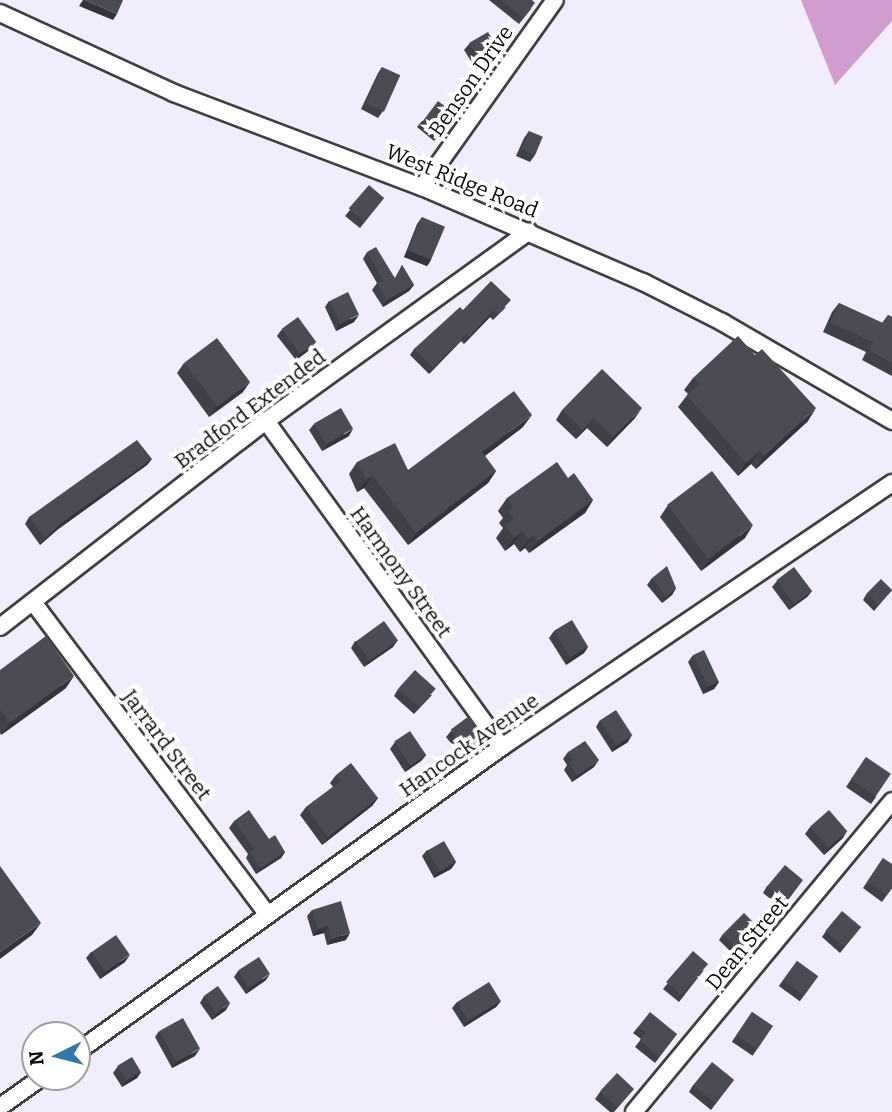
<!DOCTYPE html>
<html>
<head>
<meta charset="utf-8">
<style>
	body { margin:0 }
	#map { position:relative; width:892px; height:1112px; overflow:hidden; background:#f2edfd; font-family:Bitter,serif }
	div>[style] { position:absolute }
	.forest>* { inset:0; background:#d19dcf }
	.roads { filter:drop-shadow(2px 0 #3f3f3f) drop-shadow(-2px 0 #3f3f3f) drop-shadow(0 2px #3f3f3f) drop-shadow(0 -2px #3f3f3f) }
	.minor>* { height:16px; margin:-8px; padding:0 8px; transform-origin:8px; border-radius:8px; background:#fff }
	.wall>* { inset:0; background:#404047; transform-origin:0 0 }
	.shaded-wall>* { inset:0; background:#34343a }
	.building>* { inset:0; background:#4a4b53; transform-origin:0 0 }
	span { translate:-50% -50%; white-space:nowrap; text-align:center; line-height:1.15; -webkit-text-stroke:7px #fff; paint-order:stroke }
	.street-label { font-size:21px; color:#0c0c0c }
	.north { position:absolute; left:21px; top:1021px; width:70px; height:70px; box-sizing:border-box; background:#fff; border:2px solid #9e9e9e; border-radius:50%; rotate:264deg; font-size:19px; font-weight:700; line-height:28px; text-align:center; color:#0c0c0c }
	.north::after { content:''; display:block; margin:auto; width:24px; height:32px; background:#3776a9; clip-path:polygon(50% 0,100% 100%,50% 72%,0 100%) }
</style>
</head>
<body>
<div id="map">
	<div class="forest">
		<div style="clip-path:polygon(801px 0,892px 0,892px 21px,835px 85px)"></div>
	</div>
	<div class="roads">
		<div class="minor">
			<div style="left:0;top:13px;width:192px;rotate:24.7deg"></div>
			<div style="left:174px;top:93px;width:265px;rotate:20.8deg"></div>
			<div style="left:422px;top:187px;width:241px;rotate:23.3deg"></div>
			<div style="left:643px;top:282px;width:89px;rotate:26.9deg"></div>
			<div style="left:722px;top:322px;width:197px;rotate:30.2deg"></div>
			<div style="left:422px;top:187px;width:229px;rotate:-54.6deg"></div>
			<div style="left:266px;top:421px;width:402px;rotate:54.1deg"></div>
			<div style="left:33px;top:602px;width:390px;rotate:53.1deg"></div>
			<div style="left:0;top:627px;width:336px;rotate:-37.8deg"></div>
			<div style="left:266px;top:421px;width:324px;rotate:-35.8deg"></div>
			<div style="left:77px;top:1052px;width:523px;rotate:-35.67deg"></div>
			<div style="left:502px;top:747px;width:471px;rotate:-34.1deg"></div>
			<div style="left:0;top:1107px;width:52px;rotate:-35.5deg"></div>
			<div style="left:634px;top:1112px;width:404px;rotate:-50.3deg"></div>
		</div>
	</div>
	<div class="wall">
		<div style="clip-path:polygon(489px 0,532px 0,531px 9px,519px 24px)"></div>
		<div style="clip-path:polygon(469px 44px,492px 52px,473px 64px,464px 50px)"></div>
		<div style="clip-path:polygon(382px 67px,383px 111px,378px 118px,361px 109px,378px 73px)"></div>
		<div style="clip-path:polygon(422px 121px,450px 121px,434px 141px,417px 127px)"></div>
		<div style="clip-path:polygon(529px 131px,535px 155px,530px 162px,516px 156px,524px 138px)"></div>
		<div style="clip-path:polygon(384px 198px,360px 228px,345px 216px,350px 210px)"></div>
		<div style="clip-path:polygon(422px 217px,431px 260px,427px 266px,404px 257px,417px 224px)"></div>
		<div style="clip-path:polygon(367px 252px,395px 278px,402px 265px,414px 285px,409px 291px,383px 307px,372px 290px,377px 283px,363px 259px)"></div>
		<div style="clip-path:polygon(329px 301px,354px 322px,336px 331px,325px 307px)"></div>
		<div style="clip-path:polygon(839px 303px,882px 323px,888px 315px,892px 317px,892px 376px,862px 360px,866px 352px,823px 332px,832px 312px)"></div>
		<div style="clip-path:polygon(506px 307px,493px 320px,490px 317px,464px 344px,461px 341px,429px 374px,410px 355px,414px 349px,463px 310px)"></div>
		<div style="clip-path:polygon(282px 329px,312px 348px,296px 360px,277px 336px)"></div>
		<div style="clip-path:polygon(184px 363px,243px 392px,209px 417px,177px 373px)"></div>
		<div style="clip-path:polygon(693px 378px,808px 421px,756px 469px,751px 464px,738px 476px,678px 407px,688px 394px,684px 390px)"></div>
		<div style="clip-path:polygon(562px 410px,635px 418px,607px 447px,587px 428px,576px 439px,556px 420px)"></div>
		<div style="clip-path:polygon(314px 424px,349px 436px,322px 451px,309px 430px)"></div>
		<div style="clip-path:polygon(523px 427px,485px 456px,496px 471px,488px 483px,408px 545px,364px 488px,357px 492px,349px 474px,357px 462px,408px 470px)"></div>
		<div style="clip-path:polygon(152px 459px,147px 465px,57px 530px,40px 545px,25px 524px,29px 517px)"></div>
		<div style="clip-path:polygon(568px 478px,593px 500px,585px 513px,529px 553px,525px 548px,520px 552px,514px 544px,505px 551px,496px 538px,503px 528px,499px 523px,503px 518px,498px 511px,507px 498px)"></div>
		<div style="clip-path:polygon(668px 505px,745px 538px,701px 571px,660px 517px)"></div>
		<div style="clip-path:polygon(652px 578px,676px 588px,672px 595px,662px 603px,647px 585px)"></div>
		<div style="clip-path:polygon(777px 581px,812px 591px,807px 597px,789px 610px,772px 587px)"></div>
		<div style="clip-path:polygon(892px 590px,874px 611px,863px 600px,867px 593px)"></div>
		<div style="clip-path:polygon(554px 631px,588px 647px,584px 653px,566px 665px,549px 638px)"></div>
		<div style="clip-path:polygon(355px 641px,393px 647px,364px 667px,351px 648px)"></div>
		<div style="clip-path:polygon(693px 655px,719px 682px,714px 689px,703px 694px,688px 662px)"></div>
		<div style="clip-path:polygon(0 670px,66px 688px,1px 735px,0 733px)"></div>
		<div style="clip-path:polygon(398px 689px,432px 695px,414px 714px,394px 696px)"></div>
		<div style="clip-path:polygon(600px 720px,628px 742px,612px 752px,596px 727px)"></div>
		<div style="clip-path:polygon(451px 731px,488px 741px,484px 747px,465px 761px,446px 737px)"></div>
		<div style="clip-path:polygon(395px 742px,426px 755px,421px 761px,405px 772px,390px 749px)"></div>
		<div style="clip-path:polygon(568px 752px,594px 767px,572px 782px,564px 770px,567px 765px,563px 759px)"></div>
		<div style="clip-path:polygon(866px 757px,876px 797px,871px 804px,846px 787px)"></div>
		<div style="clip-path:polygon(336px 775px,378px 798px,372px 806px,322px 845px,300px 815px,306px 807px,333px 787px,330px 783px)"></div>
		<div style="clip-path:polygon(234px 821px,269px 839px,285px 852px,281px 858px,256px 874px,246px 858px,248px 854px,229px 828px)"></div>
		<div style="clip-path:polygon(810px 827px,843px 838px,824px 855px,805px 834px)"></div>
		<div style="clip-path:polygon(427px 850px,456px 862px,451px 869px,434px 878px,422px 856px)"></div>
		<div style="clip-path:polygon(883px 858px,892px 888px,882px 902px,863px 888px)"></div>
		<div style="clip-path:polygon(803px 880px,782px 908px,763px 893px,767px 886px)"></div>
		<div style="clip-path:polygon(312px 910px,346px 940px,327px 945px,324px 933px,313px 936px,307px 916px)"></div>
		<div style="clip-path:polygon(861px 927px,840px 953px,822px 937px,826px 931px)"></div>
		<div style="clip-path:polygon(762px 931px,757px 937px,737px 958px,719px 940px,723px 934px)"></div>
		<div style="clip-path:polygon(91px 952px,125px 962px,100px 979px,86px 958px)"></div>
		<div style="left:797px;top:961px;width:26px;height:31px;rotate:36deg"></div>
		<div style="clip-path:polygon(704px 970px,679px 1002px,663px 989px,668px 983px)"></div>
		<div style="clip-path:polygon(238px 971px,266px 980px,246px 994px,234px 977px)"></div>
		<div style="clip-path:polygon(204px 996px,226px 1010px,212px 1020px,200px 1003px)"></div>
		<div style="clip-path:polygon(501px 1001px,496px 1007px,464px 1027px,452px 1008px,457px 1002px)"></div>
		<div style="left:752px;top:1012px;width:25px;height:36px;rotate:34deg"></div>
		<div style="clip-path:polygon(638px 1027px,677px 1034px,655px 1063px,635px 1047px,641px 1039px,633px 1033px)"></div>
		<div style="clip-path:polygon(159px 1031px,195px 1056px,172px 1068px,155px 1037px)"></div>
		<div style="clip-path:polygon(118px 1066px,141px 1072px,137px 1078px,122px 1087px,113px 1073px)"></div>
		<div style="clip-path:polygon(734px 1080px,711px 1110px,689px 1092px,693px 1085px)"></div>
		<div style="clip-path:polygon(634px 1089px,614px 1112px,610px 1112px,595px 1099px,600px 1092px)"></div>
	</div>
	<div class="shaded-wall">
		<div style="clip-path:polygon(83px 0,85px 0,117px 14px,113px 20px,79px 6px)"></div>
		<div style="clip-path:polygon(496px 46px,492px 52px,473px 64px,477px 57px)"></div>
		<div style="clip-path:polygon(408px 250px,431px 260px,427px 266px,404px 257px)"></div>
		<div style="clip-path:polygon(414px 285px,409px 291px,383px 307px,387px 300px)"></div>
		<div style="clip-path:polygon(494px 310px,490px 317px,464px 344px,469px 337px)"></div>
		<div style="clip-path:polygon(359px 315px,354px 322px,336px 331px,340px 324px)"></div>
		<div style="clip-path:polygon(466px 335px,461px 341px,429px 374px,433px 368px)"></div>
		<div style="clip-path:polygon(316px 342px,312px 348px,296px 360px,300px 354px)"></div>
		<div style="clip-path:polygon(250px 382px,243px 392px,209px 417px,216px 407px)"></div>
		<div style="clip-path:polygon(642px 408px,635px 418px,607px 447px,613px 437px)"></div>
		<div style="clip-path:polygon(816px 408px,808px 421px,756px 469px,764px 456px)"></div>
		<div style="clip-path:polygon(532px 415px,523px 427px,474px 464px,482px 452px)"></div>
		<div style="clip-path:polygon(594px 418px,587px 428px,576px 439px,583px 430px)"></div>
		<div style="clip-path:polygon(353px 429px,349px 436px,322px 451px,327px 445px)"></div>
		<div style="clip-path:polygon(760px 451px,751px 464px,738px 476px,746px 463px)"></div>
		<div style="clip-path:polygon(152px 459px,147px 465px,57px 530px,40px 545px,45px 538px,61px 523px)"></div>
		<div style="clip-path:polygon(496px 471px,488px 483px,408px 545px,416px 533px)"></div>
		<div style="clip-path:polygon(373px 476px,364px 488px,357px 492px,366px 480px)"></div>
		<div style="clip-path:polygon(593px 500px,585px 513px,529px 553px,538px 541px)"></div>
		<div style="clip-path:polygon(753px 525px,745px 538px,701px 571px,710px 559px)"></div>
		<div style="clip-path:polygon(523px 531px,514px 544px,505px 551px,514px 538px)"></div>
		<div style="clip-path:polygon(534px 535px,525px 548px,520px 552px,529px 539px)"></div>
		<div style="clip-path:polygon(676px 588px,672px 595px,662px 603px,666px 597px)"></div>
		<div style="clip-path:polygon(812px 591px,807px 597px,789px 610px,794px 604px)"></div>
		<div style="clip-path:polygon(398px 640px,393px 647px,364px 667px,369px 661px)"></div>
		<div style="clip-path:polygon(588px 647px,584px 653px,566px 665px,570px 658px)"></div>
		<div style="clip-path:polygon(74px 676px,66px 688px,1px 735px,10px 723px)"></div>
		<div style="clip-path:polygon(719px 682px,714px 689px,703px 694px,707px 687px)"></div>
		<div style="clip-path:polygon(632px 735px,628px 742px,612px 752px,617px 745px)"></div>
		<div style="clip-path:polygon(488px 741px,484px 747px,465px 761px,469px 754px)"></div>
		<div style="clip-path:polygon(426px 755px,421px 761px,405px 772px,410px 765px)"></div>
		<div style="clip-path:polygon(599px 760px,594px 767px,572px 782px,577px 776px)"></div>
		<div style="clip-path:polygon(378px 798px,372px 806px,322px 845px,328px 837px)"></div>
		<div style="clip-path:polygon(847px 831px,843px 838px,824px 855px,829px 848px)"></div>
		<div style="clip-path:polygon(285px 852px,281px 858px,256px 874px,261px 868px)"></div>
		<div style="clip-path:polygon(456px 862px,451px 869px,434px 878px,438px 872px)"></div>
		<div style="clip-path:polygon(41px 923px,32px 935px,0 959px,0 952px)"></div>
		<div style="clip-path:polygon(328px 926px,324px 933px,313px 936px,318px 929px)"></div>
		<div style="clip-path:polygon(762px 931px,757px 937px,737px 958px,741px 952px)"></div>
		<div style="clip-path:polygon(350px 933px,346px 940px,327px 945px,332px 939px)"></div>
		<div style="clip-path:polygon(130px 955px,125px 962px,100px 979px,104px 972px)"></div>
		<div style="clip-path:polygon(270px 974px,266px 980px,246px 994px,250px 988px)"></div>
		<div style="clip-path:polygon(501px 1001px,496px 1007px,464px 1027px,469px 1021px)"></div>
		<div style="clip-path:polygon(230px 1003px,226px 1010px,212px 1020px,217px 1013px)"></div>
		<div style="clip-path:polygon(200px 1049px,195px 1056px,172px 1068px,176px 1062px)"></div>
		<div style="clip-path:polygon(141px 1072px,137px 1078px,122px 1087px,126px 1081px)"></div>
	</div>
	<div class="building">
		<div style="clip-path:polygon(85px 0,123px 0,117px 14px)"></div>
		<div style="clip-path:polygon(501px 0,532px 0,535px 3px,523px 18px)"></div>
		<div style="left:488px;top:32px;width:16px;height:22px;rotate:60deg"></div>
		<div style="left:382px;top:67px;width:20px;height:40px;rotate:24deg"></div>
		<div style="left:438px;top:101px;width:21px;height:26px;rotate:37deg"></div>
		<div style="left:529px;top:131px;width:15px;height:20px;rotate:23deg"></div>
		<div style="left:369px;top:185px;width:20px;height:31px;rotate:41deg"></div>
		<div style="left:422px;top:217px;width:25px;height:36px;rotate:23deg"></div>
		<div style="clip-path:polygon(376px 247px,396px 280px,402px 265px,414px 285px,387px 300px,377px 284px,383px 280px,367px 252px)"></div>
		<div style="clip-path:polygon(491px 281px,511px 300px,498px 314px,494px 310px,469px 337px,466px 335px,433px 368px,414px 349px,460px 307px,463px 310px)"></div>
		<div style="left:348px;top:292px;width:25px;height:21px;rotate:64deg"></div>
		<div style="clip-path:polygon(839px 303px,883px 323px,888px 315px,892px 317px,892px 363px,869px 350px,873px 342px,830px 323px)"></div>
		<div style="left:298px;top:317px;width:31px;height:20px;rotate:54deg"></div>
		<div style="clip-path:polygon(738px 336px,755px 355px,762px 349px,816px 408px,764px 456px,760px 451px,746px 463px,687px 395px,699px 384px,693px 378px)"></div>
		<div style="left:217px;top:338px;width:55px;height:41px;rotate:53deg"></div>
		<div style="clip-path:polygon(602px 369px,642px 408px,613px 437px,594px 418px,583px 430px,562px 410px)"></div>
		<div style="clip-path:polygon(514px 391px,532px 415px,482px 452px,496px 471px,416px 533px,373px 476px,366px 480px,357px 462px,395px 443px,408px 470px)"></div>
		<div style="left:341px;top:408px;width:24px;height:31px;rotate:60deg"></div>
		<div style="clip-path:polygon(137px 440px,152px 459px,61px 523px,45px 538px,29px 517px)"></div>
		<div style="clip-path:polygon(557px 462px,568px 478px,574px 473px,593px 500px,538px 541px,534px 535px,529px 539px,523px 531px,514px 538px,505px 525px,514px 519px,508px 511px,513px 507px,507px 498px)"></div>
		<div style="left:712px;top:471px;width:68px;height:56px;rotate:53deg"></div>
		<div style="clip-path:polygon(667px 566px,676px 588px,666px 597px,652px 578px)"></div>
		<div style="left:794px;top:567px;width:30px;height:22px;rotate:53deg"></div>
		<div style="left:881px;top:579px;width:16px;height:20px;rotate:45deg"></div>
		<div style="left:572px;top:620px;width:31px;height:21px;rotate:59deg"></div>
		<div style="left:384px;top:621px;width:24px;height:35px;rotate:54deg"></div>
		<div style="clip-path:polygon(46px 636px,74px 676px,10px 723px,1px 711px,0 711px,0 670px)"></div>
		<div style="left:704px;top:650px;width:35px;height:12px;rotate:65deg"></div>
		<div style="left:415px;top:670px;width:28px;height:25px;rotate:42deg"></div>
		<div style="left:616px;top:710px;width:30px;height:19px;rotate:57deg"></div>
		<div style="left:469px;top:716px;width:31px;height:23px;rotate:53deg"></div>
		<div style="left:410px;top:731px;width:29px;height:19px;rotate:56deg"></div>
		<div style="clip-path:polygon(585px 741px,599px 760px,577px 776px,569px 763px,573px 760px,568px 752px)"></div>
		<div style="left:866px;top:757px;width:30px;height:27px;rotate:34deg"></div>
		<div style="clip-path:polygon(351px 763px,378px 798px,328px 837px,306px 807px,341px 781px,336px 775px)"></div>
		<div style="clip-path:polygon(249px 810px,269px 839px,275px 835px,285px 852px,261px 868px,250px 852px,254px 849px,234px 821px)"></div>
		<div style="left:829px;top:810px;width:28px;height:25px;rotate:49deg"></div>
		<div style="left:444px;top:841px;width:24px;height:19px;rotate:60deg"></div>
		<div style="clip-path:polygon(883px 858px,892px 864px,892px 888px,887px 895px,867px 882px)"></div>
		<div style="left:785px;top:865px;width:23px;height:28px;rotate:40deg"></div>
		<div style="clip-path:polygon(0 866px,41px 923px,0 952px)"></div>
		<div style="clip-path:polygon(341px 901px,350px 933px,332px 939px,328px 926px,318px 929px,312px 910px)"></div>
		<div style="left:842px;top:911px;width:25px;height:26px;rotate:40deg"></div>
		<div style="left:744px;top:913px;width:25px;height:30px;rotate:45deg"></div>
		<div style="left:116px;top:935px;width:24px;height:30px;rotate:55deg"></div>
		<div style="left:693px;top:951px;width:20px;height:41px;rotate:41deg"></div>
		<div style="left:259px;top:957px;width:20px;height:25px;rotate:57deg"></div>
		<div style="left:797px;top:961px;width:26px;height:24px;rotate:36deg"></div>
		<div style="left:489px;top:982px;width:22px;height:38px;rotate:58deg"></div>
		<div style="left:218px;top:986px;width:21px;height:17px;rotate:55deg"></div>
		<div style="clip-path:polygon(650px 1012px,677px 1034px,659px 1057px,640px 1040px,646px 1033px,638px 1027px)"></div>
		<div style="left:752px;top:1012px;width:25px;height:28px;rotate:34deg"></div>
		<div style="left:183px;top:1018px;width:35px;height:27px;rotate:61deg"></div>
		<div style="left:132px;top:1057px;width:17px;height:17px;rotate:59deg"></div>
		<div style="left:712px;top:1062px;width:28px;height:30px;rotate:39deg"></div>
		<div style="left:617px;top:1073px;width:23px;height:25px;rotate:43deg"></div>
	</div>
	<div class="street-label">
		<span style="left:471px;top:81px;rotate:-55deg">Benson Drive</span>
		<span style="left:462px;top:181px;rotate:22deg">West Ridge Road</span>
		<span style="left:250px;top:409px;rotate:-37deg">Bradford Extended</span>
		<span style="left:401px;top:572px;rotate:54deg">Harmony Street</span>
		<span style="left:167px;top:745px;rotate:53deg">Jarrard Street</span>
		<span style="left:469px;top:745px;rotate:-35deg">Hancock Avenue</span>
		<span style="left:747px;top:943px;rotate:-50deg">Dean Street</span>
	</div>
	<div class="north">N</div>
</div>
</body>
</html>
